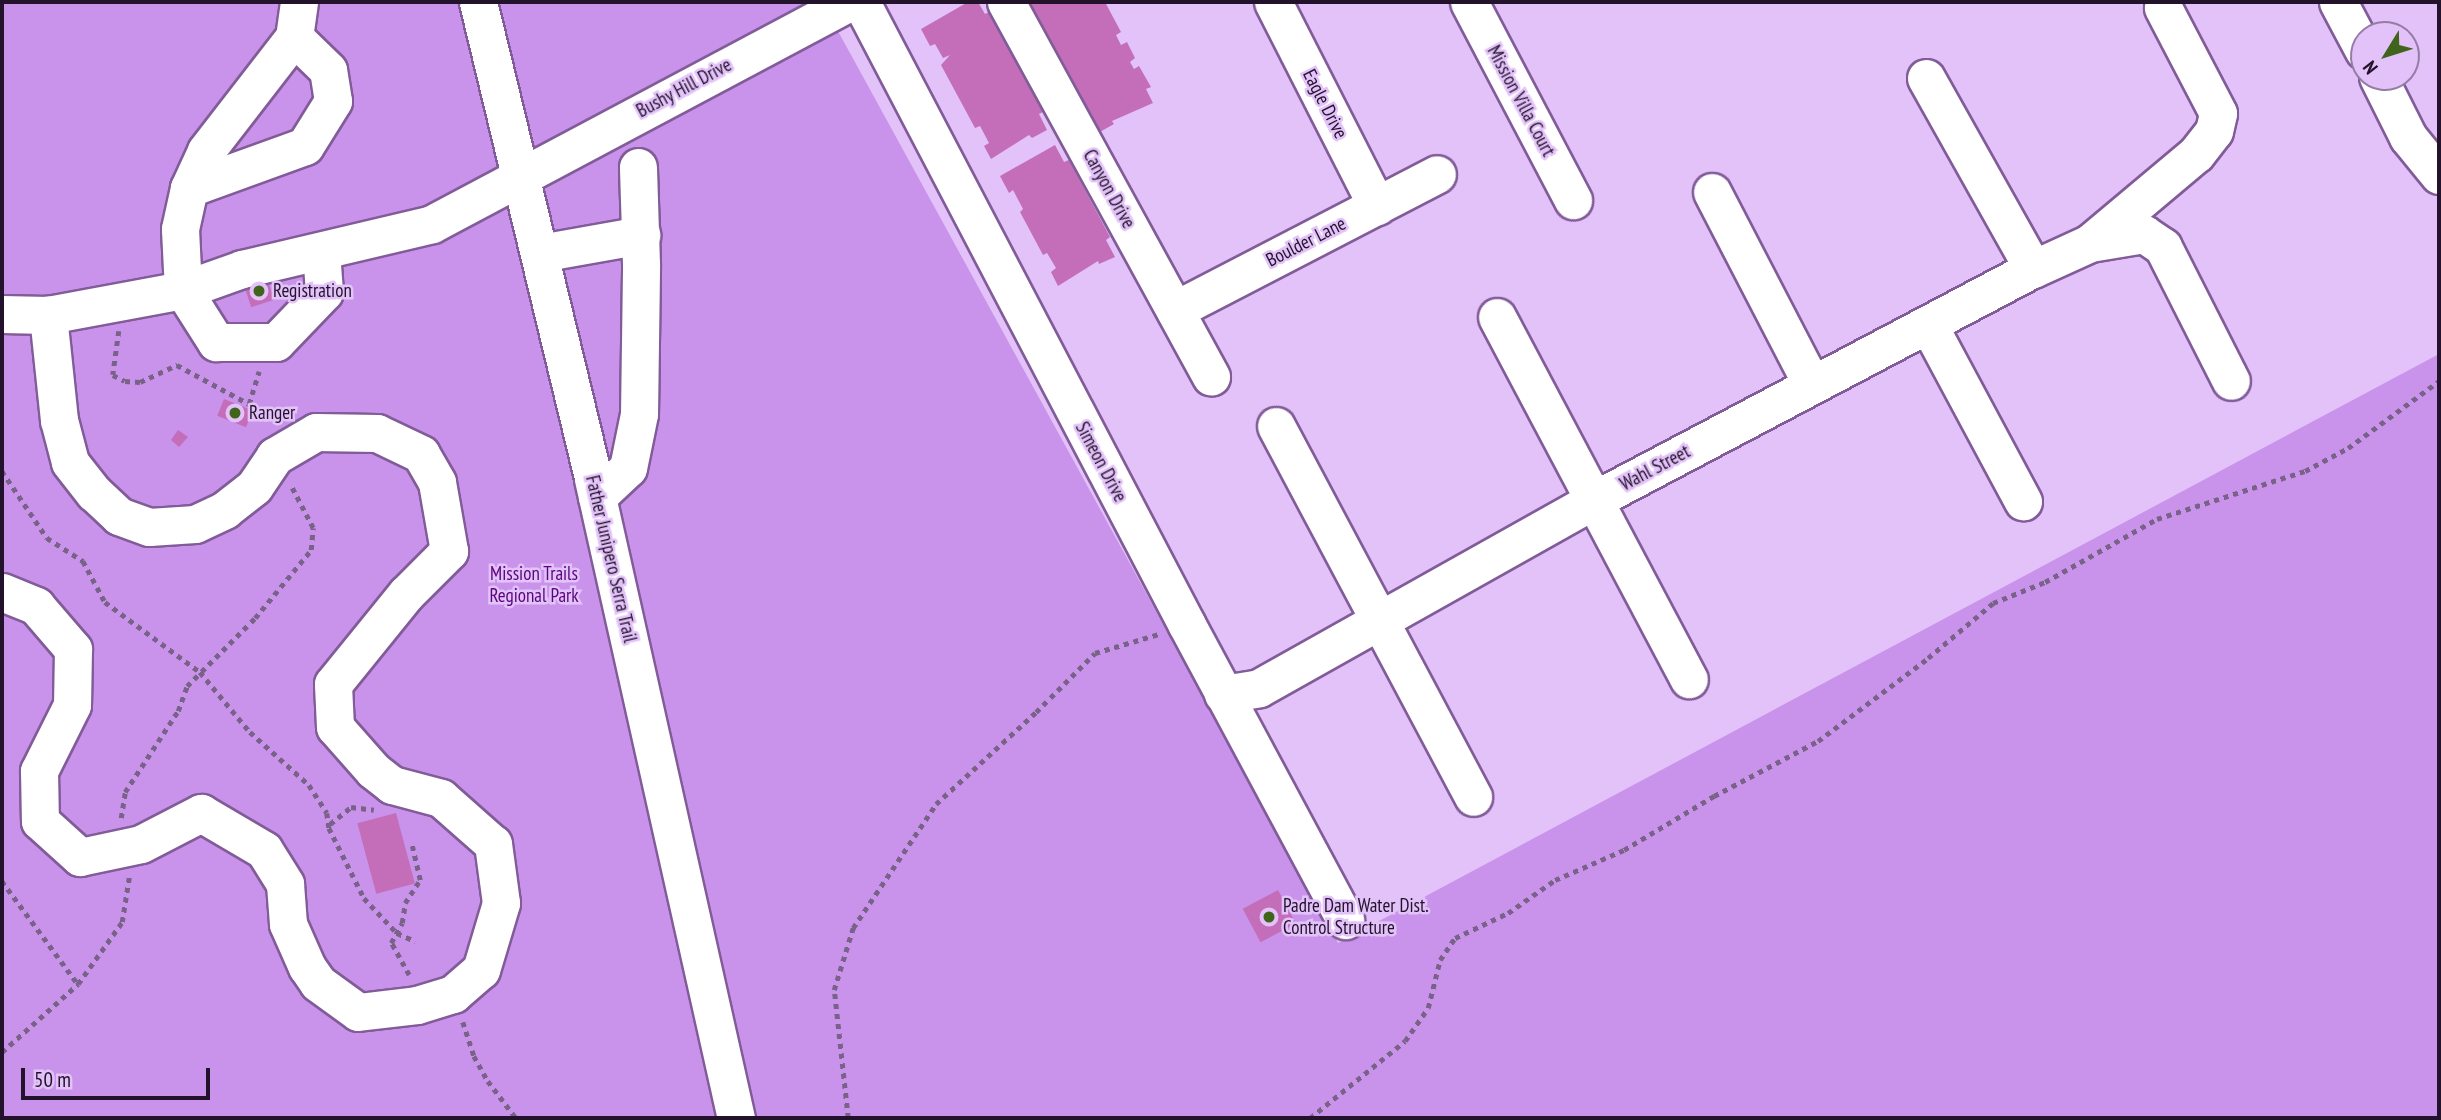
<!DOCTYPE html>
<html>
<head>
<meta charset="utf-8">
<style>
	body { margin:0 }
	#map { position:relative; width:2441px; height:1120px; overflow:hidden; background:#e2c2f8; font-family:"PT Sans Narrow",sans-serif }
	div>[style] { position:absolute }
	.green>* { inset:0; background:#c992eb }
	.building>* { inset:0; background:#c46eba; transform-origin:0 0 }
	.path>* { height:4.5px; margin-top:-2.25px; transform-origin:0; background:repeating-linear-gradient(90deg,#796288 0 5px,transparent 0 10px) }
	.roads { filter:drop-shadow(2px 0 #815c98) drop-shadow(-2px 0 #815c98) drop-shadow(0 2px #815c98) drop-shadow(0 -2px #815c98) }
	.minor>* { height:37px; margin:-18.5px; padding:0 18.5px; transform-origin:18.5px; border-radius:18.5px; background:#fff }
	.dots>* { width:19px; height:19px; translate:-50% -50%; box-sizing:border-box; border:4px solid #e2c2f8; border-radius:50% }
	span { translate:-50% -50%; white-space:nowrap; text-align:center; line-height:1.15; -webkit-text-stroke:5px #e2c2f8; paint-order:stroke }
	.street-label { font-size:19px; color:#22122b }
	.poi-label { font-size:19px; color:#22122b }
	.left { translate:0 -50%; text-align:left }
	.park-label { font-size:19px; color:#59047c }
	.frame { position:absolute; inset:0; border:4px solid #22122b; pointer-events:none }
	.north { position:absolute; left:2350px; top:21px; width:70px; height:70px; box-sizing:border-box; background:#e2c2f8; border:2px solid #957ca6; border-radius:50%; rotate:232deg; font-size:19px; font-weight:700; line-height:28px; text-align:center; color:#22122b }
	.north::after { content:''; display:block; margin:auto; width:24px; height:32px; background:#41641c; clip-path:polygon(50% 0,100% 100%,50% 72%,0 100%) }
	.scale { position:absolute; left:21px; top:1068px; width:189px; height:32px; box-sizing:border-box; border:4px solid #22122b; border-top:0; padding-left:9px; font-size:21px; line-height:24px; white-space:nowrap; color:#22122b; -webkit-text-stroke:5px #e2c2f8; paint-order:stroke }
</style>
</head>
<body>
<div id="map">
	<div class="green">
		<div style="clip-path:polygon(2px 2px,822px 2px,1338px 943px,2439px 354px,2439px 1118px,2px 1118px)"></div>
	</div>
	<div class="building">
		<div style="clip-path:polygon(968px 2px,978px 2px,985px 14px,989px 12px,1043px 112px,1039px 114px,1047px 130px,1032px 138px,1029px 135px,991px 159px,984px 146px,989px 143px,980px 126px,975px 128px,941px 65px,950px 55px,943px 58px,935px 44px,930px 46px,921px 29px)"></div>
		<div style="clip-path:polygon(1021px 2px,1105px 2px,1121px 32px,1116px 35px,1121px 45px,1127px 42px,1135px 58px,1130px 62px,1134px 69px,1139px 66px,1151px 87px,1146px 89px,1153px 103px,1112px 121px,1114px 124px,1098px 133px)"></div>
		<div style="clip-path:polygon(1055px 145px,1064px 162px,1069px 160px,1110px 237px,1106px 240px,1115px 257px,1099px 264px,1098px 261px,1058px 286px,1051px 272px,1056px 268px,1047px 253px,1043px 255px,1020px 212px,1023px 209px,1013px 190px,1009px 193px,1000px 176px)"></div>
		<div style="left:266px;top:275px;width:26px;height:24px;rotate:72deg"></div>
		<div style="left:224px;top:399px;width:31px;height:18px;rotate:22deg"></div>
		<div style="clip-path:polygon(178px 430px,188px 437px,179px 447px,171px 440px)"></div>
		<div style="left:396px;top:813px;width:73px;height:40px;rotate:75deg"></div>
		<div style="left:1278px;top:890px;width:38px;height:40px;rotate:62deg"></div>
	</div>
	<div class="path">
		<div style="left:119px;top:331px;width:44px;rotate:97.8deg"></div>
		<div style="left:113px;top:375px;width:13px;rotate:27deg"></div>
		<div style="left:125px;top:381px;width:15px;rotate:4deg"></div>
		<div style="left:140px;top:382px;width:41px;rotate:-24.7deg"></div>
		<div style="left:177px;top:365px;width:82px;rotate:28.4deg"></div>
		<div style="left:249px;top:404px;width:34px;rotate:-73deg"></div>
		<div style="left:2px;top:471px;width:81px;rotate:56.1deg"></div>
		<div style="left:47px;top:538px;width:43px;rotate:32.6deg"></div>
		<div style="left:83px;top:561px;width:47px;rotate:61.8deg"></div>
		<div style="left:105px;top:602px;width:118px;rotate:36.4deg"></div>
		<div style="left:200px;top:672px;width:78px;rotate:50.2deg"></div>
		<div style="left:250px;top:732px;width:79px;rotate:41.9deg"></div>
		<div style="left:309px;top:785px;width:33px;rotate:57deg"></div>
		<div style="left:327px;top:813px;width:15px;rotate:82deg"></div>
		<div style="left:329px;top:828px;width:78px;rotate:63.4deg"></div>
		<div style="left:364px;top:898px;width:48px;rotate:46.7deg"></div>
		<div style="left:397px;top:933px;width:20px;rotate:24deg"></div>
		<div style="left:121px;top:818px;width:26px;rotate:-81deg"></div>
		<div style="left:125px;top:792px;width:97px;rotate:-56.8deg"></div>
		<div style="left:178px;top:711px;width:27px;rotate:-70deg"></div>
		<div style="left:187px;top:686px;width:96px;rotate:-45deg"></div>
		<div style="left:255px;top:618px;width:88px;rotate:-50.5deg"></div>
		<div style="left:311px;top:550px;width:22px;rotate:-85deg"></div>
		<div style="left:313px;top:528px;width:47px;rotate:-117.6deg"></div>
		<div style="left:330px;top:824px;width:27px;rotate:-39deg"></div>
		<div style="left:351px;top:807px;width:23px;rotate:7deg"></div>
		<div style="left:2px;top:881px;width:128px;rotate:53.6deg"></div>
		<div style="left:409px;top:975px;width:37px;rotate:-119deg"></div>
		<div style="left:391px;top:943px;width:23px;rotate:-61deg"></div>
		<div style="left:402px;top:923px;width:20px;rotate:-81deg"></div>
		<div style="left:405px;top:903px;width:27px;rotate:-57deg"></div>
		<div style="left:420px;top:880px;width:36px;rotate:-103deg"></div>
		<div style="left:463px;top:1022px;width:36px;rotate:72deg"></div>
		<div style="left:474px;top:1056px;width:29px;rotate:61deg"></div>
		<div style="left:488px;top:1081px;width:46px;rotate:52.9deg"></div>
		<div style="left:2px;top:1052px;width:102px;rotate:-41.8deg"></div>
		<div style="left:78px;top:984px;width:76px;rotate:-54.6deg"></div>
		<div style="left:122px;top:922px;width:45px;rotate:-81deg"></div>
		<div style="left:848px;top:1118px;width:129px;rotate:-96.2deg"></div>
		<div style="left:834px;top:990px;width:65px;rotate:-73deg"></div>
		<div style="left:853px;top:928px;width:149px;rotate:-56.2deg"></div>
		<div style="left:936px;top:804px;width:136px;rotate:-42.6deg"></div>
		<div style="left:1036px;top:712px;width:83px;rotate:-45deg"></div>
		<div style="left:1095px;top:653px;width:67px;rotate:-16.5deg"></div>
		<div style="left:1310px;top:1118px;width:122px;rotate:-39deg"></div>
		<div style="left:1405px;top:1041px;width:40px;rotate:-55.1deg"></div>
		<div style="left:1428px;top:1008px;width:49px;rotate:-76deg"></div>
		<div style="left:1440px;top:960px;width:27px;rotate:-56deg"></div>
		<div style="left:1455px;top:938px;width:59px;rotate:-25.3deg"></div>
		<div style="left:1508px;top:913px;width:57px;rotate:-35.1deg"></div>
		<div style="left:1555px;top:880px;width:75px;rotate:-23.5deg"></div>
		<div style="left:1624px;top:850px;width:105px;rotate:-31deg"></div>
		<div style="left:1714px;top:796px;width:118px;rotate:-27.9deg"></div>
		<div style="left:1818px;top:741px;width:138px;rotate:-37deg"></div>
		<div style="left:1928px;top:658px;width:85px;rotate:-40.2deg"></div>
		<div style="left:1993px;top:603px;width:56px;rotate:-22deg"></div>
		<div style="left:2045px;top:582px;width:129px;rotate:-29.4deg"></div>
		<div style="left:2157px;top:519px;width:156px;rotate:-18deg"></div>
		<div style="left:2305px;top:471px;width:49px;rotate:-28.1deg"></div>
		<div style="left:2348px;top:448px;width:113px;rotate:-36.4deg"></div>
	</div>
	<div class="roads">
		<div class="minor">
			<div style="left:299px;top:2px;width:35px;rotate:98deg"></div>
			<div style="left:294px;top:37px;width:144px;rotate:127.7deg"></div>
			<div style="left:206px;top:151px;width:41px;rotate:114.7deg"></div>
			<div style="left:189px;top:188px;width:42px;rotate:102.4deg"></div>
			<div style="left:180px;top:229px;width:61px;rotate:87.2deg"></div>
			<div style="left:183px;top:290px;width:62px;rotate:57.6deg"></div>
			<div style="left:216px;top:342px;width:60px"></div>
			<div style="left:276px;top:342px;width:69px;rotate:-46.2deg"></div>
			<div style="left:324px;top:292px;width:41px;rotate:-94.2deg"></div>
			<div style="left:478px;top:2px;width:491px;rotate:76.4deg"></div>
			<div style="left:593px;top:479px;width:655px;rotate:77.39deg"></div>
			<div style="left:861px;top:2px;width:703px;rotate:62.38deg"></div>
			<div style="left:1187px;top:625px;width:335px;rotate:61.8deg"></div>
			<div style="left:1006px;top:2px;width:427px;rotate:61.3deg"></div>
			<div style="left:1273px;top:2px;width:229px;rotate:63deg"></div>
			<div style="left:1469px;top:2px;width:224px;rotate:62.3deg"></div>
			<div style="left:2338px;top:2px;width:55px;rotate:62deg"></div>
			<div style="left:2378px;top:77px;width:67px;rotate:63.4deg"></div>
			<div style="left:2408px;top:137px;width:49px;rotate:50.8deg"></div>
			<div style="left:1926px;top:78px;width:219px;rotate:60.7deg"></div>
			<div style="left:189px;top:188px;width:123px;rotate:-19.9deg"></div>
			<div style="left:305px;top:146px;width:53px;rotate:-58.1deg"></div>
			<div style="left:333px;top:101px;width:31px;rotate:-99deg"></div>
			<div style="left:328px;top:70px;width:47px;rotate:-135.9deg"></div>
			<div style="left:1712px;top:192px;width:217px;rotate:62.6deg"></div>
			<div style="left:2091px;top:242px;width:137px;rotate:-40deg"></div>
			<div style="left:2196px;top:154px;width:29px;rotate:-52deg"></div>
			<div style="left:2214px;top:131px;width:18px;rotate:-77deg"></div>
			<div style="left:2218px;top:113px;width:119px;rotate:-117.6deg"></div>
			<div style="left:540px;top:253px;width:103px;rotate:-10.1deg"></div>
			<div style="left:1175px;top:310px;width:295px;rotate:-27.4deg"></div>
			<div style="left:2px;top:314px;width:46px;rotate:1.2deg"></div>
			<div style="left:48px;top:315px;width:137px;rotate:-10.5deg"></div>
			<div style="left:183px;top:290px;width:63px;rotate:-19.6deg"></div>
			<div style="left:242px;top:269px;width:195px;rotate:-13.3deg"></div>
			<div style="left:432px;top:224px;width:472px;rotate:-28deg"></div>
			<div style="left:1497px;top:317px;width:410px;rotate:62.1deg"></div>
			<div style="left:1929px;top:326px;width:199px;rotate:61.8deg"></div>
			<div style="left:1276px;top:426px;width:420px;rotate:62deg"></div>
			<div style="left:597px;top:497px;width:42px;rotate:-43.1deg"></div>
			<div style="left:628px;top:468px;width:55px;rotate:-78.5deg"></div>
			<div style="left:639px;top:414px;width:150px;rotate:-89.2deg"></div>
			<div style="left:641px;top:264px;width:97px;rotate:-91.8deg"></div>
			<div style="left:2px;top:592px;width:37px;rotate:22deg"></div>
			<div style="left:36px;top:606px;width:57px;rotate:49.3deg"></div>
			<div style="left:73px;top:649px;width:56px;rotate:91deg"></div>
			<div style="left:72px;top:705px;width:74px;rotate:116.6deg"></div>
			<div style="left:39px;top:771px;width:50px;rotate:88.9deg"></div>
			<div style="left:40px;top:821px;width:54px;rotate:42deg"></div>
			<div style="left:80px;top:857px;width:62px;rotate:-12deg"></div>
			<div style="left:141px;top:844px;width:68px;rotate:-27.3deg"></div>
			<div style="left:201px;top:813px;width:73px;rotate:30.4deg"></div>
			<div style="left:264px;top:850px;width:40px;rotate:58deg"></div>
			<div style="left:285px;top:884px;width:40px;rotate:85.7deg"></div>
			<div style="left:288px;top:924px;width:47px;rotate:66.2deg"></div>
			<div style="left:307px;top:967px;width:19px;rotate:55deg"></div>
			<div style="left:318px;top:983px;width:49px;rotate:35.9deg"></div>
			<div style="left:358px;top:1012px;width:59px;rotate:-6.8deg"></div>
			<div style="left:417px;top:1005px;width:38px;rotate:-17deg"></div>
			<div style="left:453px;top:994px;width:37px;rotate:-41deg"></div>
			<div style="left:481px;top:970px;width:70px;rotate:-73.4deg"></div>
			<div style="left:501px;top:903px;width:60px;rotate:-97.7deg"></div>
			<div style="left:493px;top:844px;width:69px;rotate:-138.5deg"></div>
			<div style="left:441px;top:798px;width:51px;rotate:-165.1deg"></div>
			<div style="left:392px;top:785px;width:24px;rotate:-142deg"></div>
			<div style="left:373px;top:770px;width:57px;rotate:-131.5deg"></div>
			<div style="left:335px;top:727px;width:43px;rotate:-92.7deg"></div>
			<div style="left:333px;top:684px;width:116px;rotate:-51deg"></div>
			<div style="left:406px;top:594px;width:61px;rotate:-45deg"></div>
			<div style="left:449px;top:551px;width:70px;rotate:-99.9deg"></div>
			<div style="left:437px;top:482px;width:32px;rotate:-120deg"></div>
			<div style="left:421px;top:454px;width:49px;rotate:-154.5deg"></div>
			<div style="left:377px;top:433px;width:61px;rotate:-179.1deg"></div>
			<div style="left:316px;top:432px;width:48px;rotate:149.7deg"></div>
			<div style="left:275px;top:456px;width:37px;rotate:124deg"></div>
			<div style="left:254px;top:487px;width:37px;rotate:142deg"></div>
			<div style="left:225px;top:510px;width:33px;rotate:155deg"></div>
			<div style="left:195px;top:524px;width:46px;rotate:176.3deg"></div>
			<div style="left:149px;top:527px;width:32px;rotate:-160deg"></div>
			<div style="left:119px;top:516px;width:34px;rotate:-137deg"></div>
			<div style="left:94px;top:493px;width:39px;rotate:-128deg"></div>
			<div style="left:70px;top:462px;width:43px;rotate:-104.7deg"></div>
			<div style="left:59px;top:420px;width:106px;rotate:-96deg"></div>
			<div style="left:1223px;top:694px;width:36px;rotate:-9deg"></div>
			<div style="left:1259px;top:688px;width:386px;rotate:-29.3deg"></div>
			<div style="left:1596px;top:499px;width:494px;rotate:-27.8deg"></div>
			<div style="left:2033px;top:269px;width:63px;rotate:-24.5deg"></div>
			<div style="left:2090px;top:243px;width:55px;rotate:-9.5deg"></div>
			<div style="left:2144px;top:234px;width:23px;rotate:34deg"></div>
			<div style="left:2163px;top:247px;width:150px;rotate:63.1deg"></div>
		</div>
	</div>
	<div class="dots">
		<div style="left:259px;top:291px;background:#41641c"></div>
		<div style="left:235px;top:413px;background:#41641c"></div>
		<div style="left:1269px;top:917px;background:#41641c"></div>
	</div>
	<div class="street-label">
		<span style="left:684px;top:88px;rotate:-28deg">Bushy Hill Drive</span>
		<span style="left:1521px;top:101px;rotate:62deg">Mission Villa Court</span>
		<span style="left:1325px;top:104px;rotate:63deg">Eagle Drive</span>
		<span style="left:1109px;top:189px;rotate:61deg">Canyon Drive</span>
		<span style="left:1306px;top:242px;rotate:-27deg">Boulder Lane</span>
		<span style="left:1101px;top:462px;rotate:62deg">Simeon Drive</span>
		<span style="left:1655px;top:468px;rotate:-28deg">Wahl Street</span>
		<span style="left:611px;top:559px;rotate:77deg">Father Junipero Serra Trail</span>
	</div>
	<div class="poi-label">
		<span class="left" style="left:273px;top:291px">Registration</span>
		<span class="left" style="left:249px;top:413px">Ranger</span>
		<span class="left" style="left:1283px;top:917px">Padre Dam Water Dist.<br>Control Structure</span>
	</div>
	<div class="park-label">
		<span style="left:534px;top:585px">Mission Trails<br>Regional Park</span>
	</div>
	<div class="frame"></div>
	<div class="north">N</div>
	<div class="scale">50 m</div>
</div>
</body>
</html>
